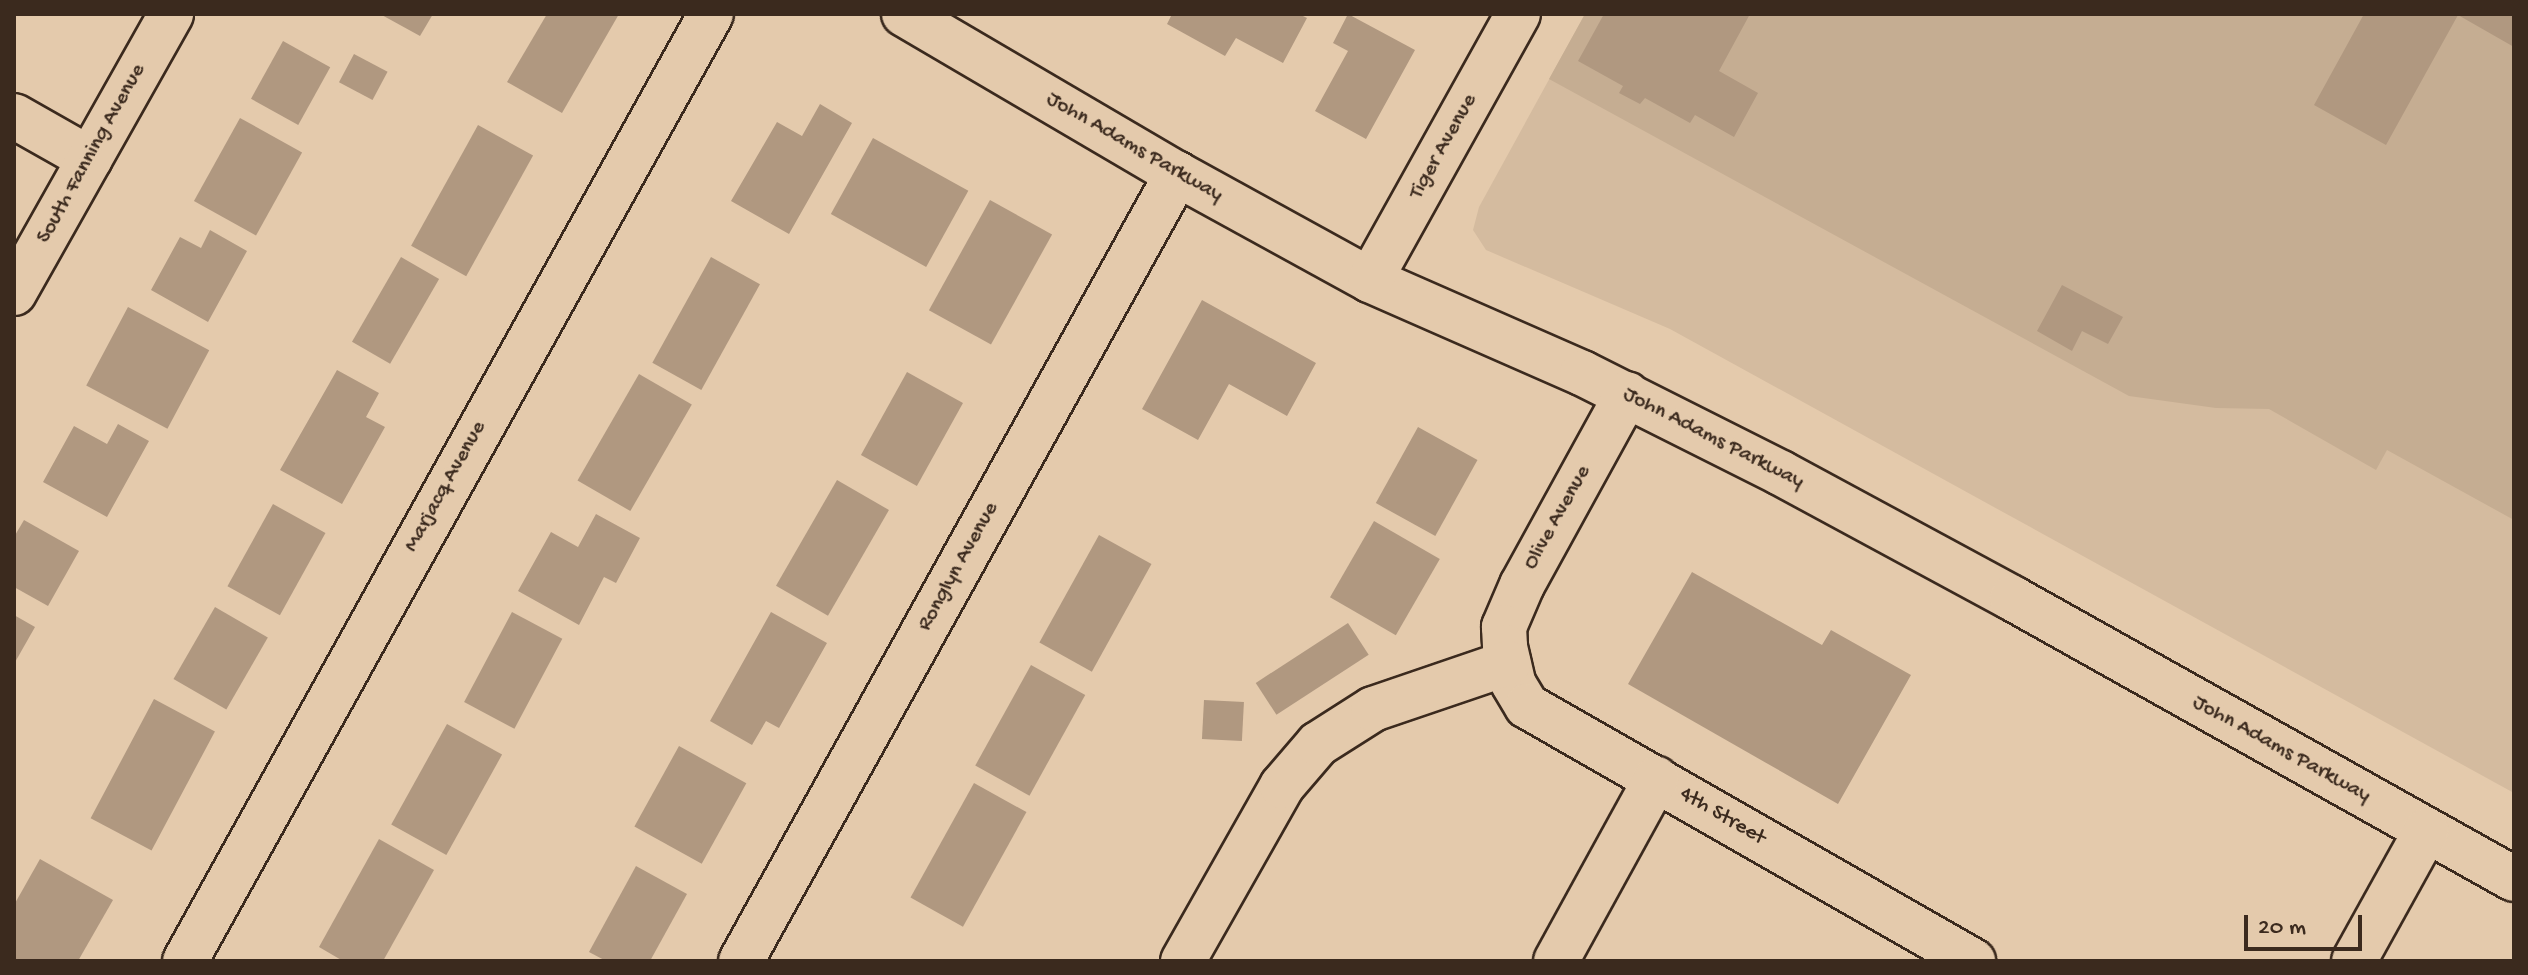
<!DOCTYPE html>
<html>
<head>
<meta charset="utf-8">
<style>
	body { margin:0 }
	#map { position:relative; width:2528px; height:975px; overflow:hidden; background:#e4caac; font-family:"Gochi Hand",sans-serif }
	div>[style] { position:absolute }
	.built>* { inset:0; background:#d4bb9f }
	.green>* { inset:0; background:#c5ad92 }
	.building>* { inset:0; background:#b09880; transform-origin:0 0 }
	.roads { filter:drop-shadow(2px 0 #3b2a1e) drop-shadow(-2px 0 #3b2a1e) drop-shadow(0 2px #3b2a1e) drop-shadow(0 -2px #3b2a1e) }
	.minor>* { height:44px; margin:-22px; padding:0 22px; transform-origin:22px; border-radius:22px; background:#e4caac }
	span { translate:-50% -50%; white-space:nowrap; text-align:center; line-height:1.15; -webkit-text-stroke:6px #e4caac; paint-order:stroke }
	.street-label { font-size:22px; color:#3b2a1e }
	.frame { position:absolute; inset:0; border:16px solid #3b2a1e; pointer-events:none }
	.scale { position:absolute; left:2244px; top:915px; width:118px; height:36px; box-sizing:border-box; border:4px solid #3b2a1e; border-top:0; padding-left:10px; font-size:24px; line-height:28px; white-space:nowrap; color:#3b2a1e; -webkit-text-stroke:6px #e4caac; paint-order:stroke }
</style>
</head>
<body>
<div id="map">
	<div class="built">
		<div style="clip-path:polygon(1585px 14px,2514px 14px,2514px 793px,1670px 329px,1486px 250px,1473px 230px,1479px 207px)"></div>
	</div>
	<div class="green">
		<div style="clip-path:polygon(1585px 14px,2514px 14px,2514px 520px,2387px 450px,2376px 470px,2269px 409px,2216px 408px,2129px 396px,1549px 79px)"></div>
	</div>
	<div class="building">
		<div style="clip-path:polygon(380px 14px,433px 14px,420px 36px)"></div>
		<div style="clip-path:polygon(547px 14px,619px 14px,562px 113px,507px 82px)"></div>
		<div style="clip-path:polygon(1172px 14px,1299px 14px,1307px 18px,1283px 63px,1236px 38px,1225px 56px,1167px 24px)"></div>
		<div style="clip-path:polygon(1348px 14px,1415px 50px,1366px 139px,1315px 111px,1348px 51px,1333px 43px)"></div>
		<div style="clip-path:polygon(1604px 14px,1750px 14px,1719px 71px,1758px 93px,1734px 137px,1695px 115px,1690px 123px,1645px 98px,1640px 104px,1619px 93px,1623px 86px,1578px 61px)"></div>
		<div style="clip-path:polygon(2364px 14px,2514px 14px,2514px 47px,2458px 15px,2386px 145px,2314px 105px)"></div>
		<div style="left:283px;top:41px;width:54px;height:66px;rotate:29deg"></div>
		<div style="left:354px;top:54px;width:38px;height:32px;rotate:28deg"></div>
		<div style="clip-path:polygon(820px 104px,852px 123px,789px 234px,731px 201px,777px 122px,802px 136px)"></div>
		<div style="left:240px;top:118px;width:71px;height:95px;rotate:29deg"></div>
		<div style="left:478px;top:125px;width:63px;height:138px;rotate:29deg"></div>
		<div style="left:873px;top:138px;width:109px;height:87px;rotate:29deg"></div>
		<div style="left:990px;top:200px;width:71px;height:126px;rotate:29deg"></div>
		<div style="clip-path:polygon(210px 230px,247px 251px,208px 322px,151px 290px,180px 237px,201px 248px)"></div>
		<div style="left:401px;top:257px;width:44px;height:98px;rotate:30deg"></div>
		<div style="left:711px;top:257px;width:56px;height:121px;rotate:29deg"></div>
		<div style="clip-path:polygon(2062px 285px,2123px 317px,2108px 344px,2082px 331px,2072px 351px,2037px 331px)"></div>
		<div style="clip-path:polygon(1202px 300px,1316px 363px,1287px 416px,1229px 384px,1198px 440px,1142px 409px)"></div>
		<div style="left:128px;top:307px;width:92px;height:89px;rotate:28deg"></div>
		<div style="clip-path:polygon(337px 370px,379px 393px,366px 417px,385px 427px,342px 504px,280px 470px)"></div>
		<div style="left:907px;top:372px;width:64px;height:95px;rotate:29deg"></div>
		<div style="left:639px;top:374px;width:61px;height:123px;rotate:30deg"></div>
		<div style="clip-path:polygon(118px 424px,149px 441px,107px 517px,43px 482px,74px 426px,107px 444px)"></div>
		<div style="left:1418px;top:427px;width:68px;height:87px;rotate:29deg"></div>
		<div style="left:837px;top:480px;width:60px;height:122px;rotate:30deg"></div>
		<div style="left:273px;top:504px;width:60px;height:94px;rotate:29deg"></div>
		<div style="clip-path:polygon(596px 514px,640px 538px,616px 583px,604px 577px,579px 625px,518px 591px,551px 532px,578px 547px)"></div>
		<div style="clip-path:polygon(24px 520px,79px 551px,48px 606px,14px 587px,14px 537px)"></div>
		<div style="left:1374px;top:521px;width:76px;height:88px;rotate:30deg"></div>
		<div style="left:1099px;top:535px;width:60px;height:123px;rotate:29deg"></div>
		<div style="clip-path:polygon(1692px 572px,1822px 645px,1831px 630px,1911px 675px,1838px 804px,1628px 684px)"></div>
		<div style="left:215px;top:607px;width:61px;height:83px;rotate:30deg"></div>
		<div style="left:512px;top:612px;width:57px;height:102px;rotate:28deg"></div>
		<div style="clip-path:polygon(771px 612px,827px 643px,779px 728px,766px 721px,752px 745px,710px 721px)"></div>
		<div style="clip-path:polygon(14px 615px,35px 627px,14px 664px)"></div>
		<div style="left:1348px;top:623px;width:38px;height:110px;rotate:57deg"></div>
		<div style="left:1031px;top:665px;width:62px;height:115px;rotate:29deg"></div>
		<div style="left:154px;top:699px;width:69px;height:135px;rotate:28deg"></div>
		<div style="left:1204px;top:700px;width:40px;height:39px;rotate:3deg"></div>
		<div style="left:447px;top:724px;width:63px;height:115px;rotate:29deg"></div>
		<div style="left:679px;top:746px;width:77px;height:92px;rotate:29deg"></div>
		<div style="left:974px;top:783px;width:60px;height:131px;rotate:29deg"></div>
		<div style="clip-path:polygon(379px 839px,434px 870px,383px 961px,343px 961px,319px 947px)"></div>
		<div style="clip-path:polygon(40px 859px,113px 900px,78px 961px,14px 961px,14px 905px)"></div>
		<div style="clip-path:polygon(636px 866px,687px 894px,650px 961px,606px 961px,589px 952px)"></div>
	</div>
	<div class="roads">
		<div class="minor">
			<div style="left:904px;top:14px;width:316px;rotate:30.4deg"></div>
			<div style="left:1177px;top:174px;width:220px;rotate:28.8deg"></div>
			<div style="left:1370px;top:280px;width:232px;rotate:23.7deg"></div>
			<div style="left:1582px;top:373px;width:223px;rotate:26.7deg"></div>
			<div style="left:1781px;top:473px;width:263px;rotate:28.4deg"></div>
			<div style="left:2012px;top:598px;width:575px;rotate:29.24deg"></div>
			<div style="left:14px;top:116px;width:87px;rotate:29.5deg"></div>
			<div style="left:1370px;top:280px;width:304px;rotate:-60.9deg"></div>
			<div style="left:14px;top:293px;width:320px;rotate:-60.6deg"></div>
			<div style="left:1627px;top:394px;width:218px;rotate:118.8deg"></div>
			<div style="left:1522px;top:585px;width:46px;rotate:113.2deg"></div>
			<div style="left:1504px;top:627px;width:20px;rotate:87deg"></div>
			<div style="left:1505px;top:647px;width:37px;rotate:77deg"></div>
			<div style="left:1513px;top:683px;width:27px;rotate:59deg"></div>
			<div style="left:1527px;top:706px;width:514px;rotate:29.76deg"></div>
			<div style="left:185px;top:961px;width:1083px;rotate:-60.95deg"></div>
			<div style="left:741px;top:961px;width:900px;rotate:-61.01deg"></div>
			<div style="left:1183px;top:961px;width:201px;rotate:-60.5deg"></div>
			<div style="left:1282px;top:786px;width:55px;rotate:-49.4deg"></div>
			<div style="left:1318px;top:744px;width:65px;rotate:-32.5deg"></div>
			<div style="left:1373px;top:709px;width:143px;rotate:-18.8deg"></div>
			<div style="left:1556px;top:961px;width:208px;rotate:-61.2deg"></div>
			<div style="left:2354px;top:961px;width:149px;rotate:-61deg"></div>
		</div>
	</div>
	<div class="street-label">
		<span style="left:1444px;top:147px;rotate:-61deg">Tiger Avenue</span>
		<span style="left:1134px;top:148px;rotate:30deg">John Adams Parkway</span>
		<span style="left:92px;top:154px;rotate:-61deg">South Fanning Avenue</span>
		<span style="left:1713px;top:439px;rotate:27deg">John Adams Parkway</span>
		<span style="left:446px;top:487px;rotate:-61deg">Marjacq Avenue</span>
		<span style="left:1558px;top:518px;rotate:-61deg">Olive Avenue</span>
		<span style="left:959px;top:567px;rotate:-61deg">Ronglyn Avenue</span>
		<span style="left:2281px;top:750px;rotate:29deg">John Adams Parkway</span>
		<span style="left:1722px;top:817px;rotate:30deg">4th Street</span>
	</div>
	<div class="frame"></div>
	<div class="scale">20 m</div>
</div>
</body>
</html>
